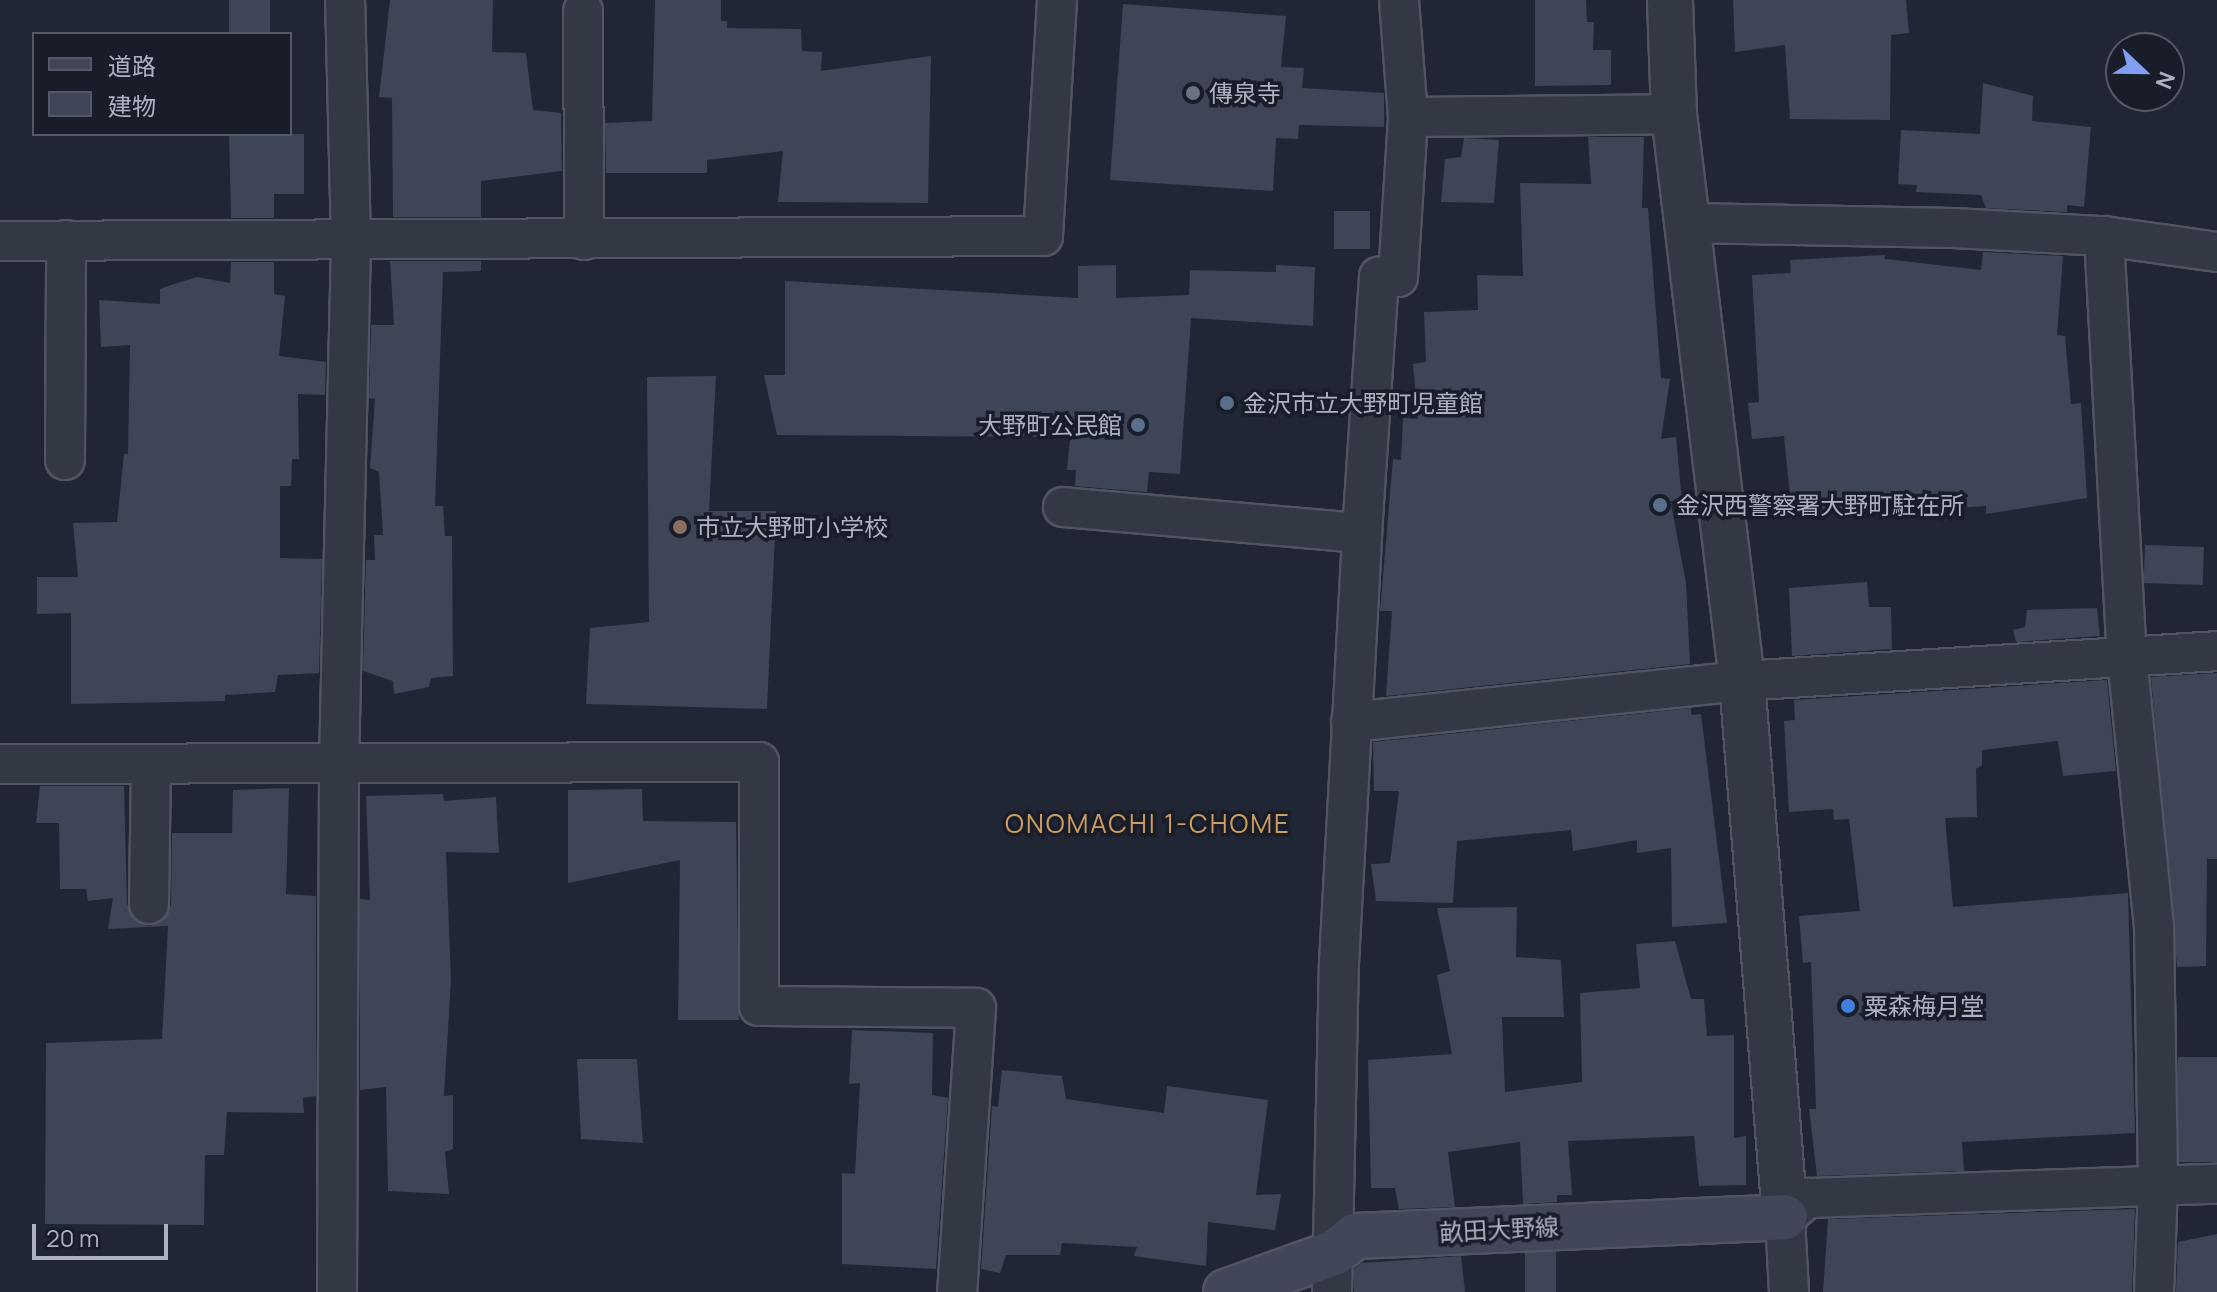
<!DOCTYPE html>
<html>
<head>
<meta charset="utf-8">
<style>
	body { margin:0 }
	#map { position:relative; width:2217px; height:1292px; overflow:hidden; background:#202634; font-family:Manrope,"Noto Sans JP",sans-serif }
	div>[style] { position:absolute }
	.building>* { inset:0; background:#3e4557; transform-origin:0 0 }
	.roads { filter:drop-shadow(2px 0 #515563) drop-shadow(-2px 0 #515563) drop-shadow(0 2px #515563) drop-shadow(0 -2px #515563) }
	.minor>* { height:38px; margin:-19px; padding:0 19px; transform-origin:19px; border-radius:19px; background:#333845 }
	.tertiary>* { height:44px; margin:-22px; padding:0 22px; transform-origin:22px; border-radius:22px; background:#333845 }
	.secondary>* { height:44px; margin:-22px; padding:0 22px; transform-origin:22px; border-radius:22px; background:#414758 }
	.dots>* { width:22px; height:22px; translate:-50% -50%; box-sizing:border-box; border:4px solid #191d2a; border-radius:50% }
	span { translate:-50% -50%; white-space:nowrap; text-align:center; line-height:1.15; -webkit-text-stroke:7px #191d2a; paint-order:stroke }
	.poi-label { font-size:24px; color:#adb2c2 }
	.left { translate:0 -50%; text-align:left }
	.right { translate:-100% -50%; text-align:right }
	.street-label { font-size:24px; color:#adb2c2 }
	.neighbourhood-label { font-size:26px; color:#cd9e5e; letter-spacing:2px }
	.legend { position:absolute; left:32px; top:32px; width:260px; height:104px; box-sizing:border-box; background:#191d2a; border:2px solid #545967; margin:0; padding:10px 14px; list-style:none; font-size:24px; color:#adb2c2 }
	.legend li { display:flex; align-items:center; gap:16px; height:40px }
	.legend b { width:40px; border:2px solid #545967 }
	.north { position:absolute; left:2105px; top:32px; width:80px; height:80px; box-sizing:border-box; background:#191d2a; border:2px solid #545967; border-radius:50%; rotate:112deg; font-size:22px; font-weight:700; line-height:32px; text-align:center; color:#adb2c2 }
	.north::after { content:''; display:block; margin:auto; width:28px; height:36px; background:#829ef2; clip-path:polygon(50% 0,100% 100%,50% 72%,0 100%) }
	.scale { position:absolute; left:32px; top:1224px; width:136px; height:36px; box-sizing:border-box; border:4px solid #adb2c2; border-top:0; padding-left:10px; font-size:24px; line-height:28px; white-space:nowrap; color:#adb2c2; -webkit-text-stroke:6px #191d2a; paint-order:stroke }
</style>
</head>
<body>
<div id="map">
	<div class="building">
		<div style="left:229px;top:0;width:41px;height:34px"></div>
		<div style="clip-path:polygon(390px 0,493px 0,492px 52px,526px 53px,533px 110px,561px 113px,562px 171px,481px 181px,481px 217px,393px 217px,392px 98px,379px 97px)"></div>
		<div style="clip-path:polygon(655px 0,721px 0,721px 21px,727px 21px,727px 28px,801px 29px,802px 51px,822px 52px,821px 71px,931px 56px,928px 203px,778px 202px,783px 151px,707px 160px,707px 173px,606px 173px,605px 123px,652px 121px)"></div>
		<div style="clip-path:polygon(1535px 0,1586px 0,1587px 22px,1594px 22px,1593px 50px,1611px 50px,1611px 85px,1535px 86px)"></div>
		<div style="clip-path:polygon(1733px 0,1906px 0,1909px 33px,1891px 35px,1890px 120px,1790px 119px,1785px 45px,1735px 52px)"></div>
		<div style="clip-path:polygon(1123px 4px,1286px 16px,1281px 67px,1304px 68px,1302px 88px,1384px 93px,1384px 127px,1299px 125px,1298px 139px,1276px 138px,1273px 191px,1110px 180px)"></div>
		<div style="clip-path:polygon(1983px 83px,2033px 96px,2032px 121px,2091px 127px,2084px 207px,2067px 205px,2067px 212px,1986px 208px,1981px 195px,1916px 192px,1917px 185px,1898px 184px,1901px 130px,1980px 134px)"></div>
		<div style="clip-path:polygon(229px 134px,304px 134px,304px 194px,274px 194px,274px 218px,231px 218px)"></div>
		<div style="clip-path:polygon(1588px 137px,1644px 137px,1642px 208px,1648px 208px,1661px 378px,1670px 379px,1661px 439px,1676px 437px,1682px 502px,1671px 504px,1686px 583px,1690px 664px,1386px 696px,1392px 611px,1380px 611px,1393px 459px,1401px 460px,1403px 418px,1418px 419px,1413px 364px,1426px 362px,1424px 312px,1478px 310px,1477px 275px,1523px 276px,1520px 183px,1591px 184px)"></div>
		<div style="clip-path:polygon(1464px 138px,1499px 140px,1494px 203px,1441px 202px,1445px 159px,1461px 157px)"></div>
		<div style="left:1334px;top:211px;width:36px;height:38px"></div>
		<div style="clip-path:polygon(1983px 252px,2063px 256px,2057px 335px,2065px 336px,2071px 404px,2081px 403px,2087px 498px,1986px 514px,1986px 506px,1922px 510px,1921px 504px,1799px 515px,1798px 496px,1790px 496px,1784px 436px,1752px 439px,1748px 403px,1759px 402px,1752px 275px,1791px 273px,1790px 260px,1885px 255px,1885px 259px,1981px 270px)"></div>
		<div style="clip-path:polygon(390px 261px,481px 261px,481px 271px,443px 272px,435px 506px,443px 506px,445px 536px,452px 536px,453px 676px,431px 678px,429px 687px,394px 694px,393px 681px,363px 671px,366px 560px,375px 560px,374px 535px,383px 535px,379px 472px,370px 468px,375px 399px,369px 398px,371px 325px,394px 325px)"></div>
		<div style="clip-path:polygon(231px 262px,274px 262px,274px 294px,285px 296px,279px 356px,326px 362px,325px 395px,298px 394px,299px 459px,292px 459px,291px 486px,280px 486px,280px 558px,322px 559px,319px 673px,278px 675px,275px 692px,225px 695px,225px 701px,71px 704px,71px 613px,37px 614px,37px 577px,78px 577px,73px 523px,117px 522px,124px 454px,128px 454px,130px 345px,101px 347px,99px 300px,160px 304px,160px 289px,174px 284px,197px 277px,230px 283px)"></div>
		<div style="clip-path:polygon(1116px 265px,1116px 298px,1189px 295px,1190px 270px,1276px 272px,1276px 265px,1315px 267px,1313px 326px,1191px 318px,1180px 474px,1149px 472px,1147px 492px,1075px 486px,1076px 470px,1067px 470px,1070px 437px,777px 435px,764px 375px,785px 375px,785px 281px,1078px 298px,1078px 266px)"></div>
		<div style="clip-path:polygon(716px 376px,709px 511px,776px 511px,767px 709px,586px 704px,590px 628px,649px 622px,647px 377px)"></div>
		<div style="left:2204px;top:547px;width:38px;height:59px;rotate:92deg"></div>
		<div style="clip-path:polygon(1867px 582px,1869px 607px,1891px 607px,1892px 649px,1792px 656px,1789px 588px)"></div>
		<div style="clip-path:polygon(2097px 608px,2100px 636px,2016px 642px,2013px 630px,2025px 627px,2027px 610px)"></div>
		<div style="clip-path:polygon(2217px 673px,2217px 859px,2207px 859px,2206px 966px,2177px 967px,2151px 677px)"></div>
		<div style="clip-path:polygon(2107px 680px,2116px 771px,2063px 776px,2058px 741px,1982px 750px,1982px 765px,1976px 769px,1977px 817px,1945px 818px,1953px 907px,2128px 893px,2135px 1133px,1962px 1142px,1964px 1171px,1817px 1176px,1809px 1109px,1816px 1109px,1811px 962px,1803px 963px,1799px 916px,1860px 911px,1849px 819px,1834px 820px,1833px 809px,1789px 812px,1784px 721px,1795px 720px,1794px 700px)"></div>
		<div style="clip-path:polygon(1691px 708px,1691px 715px,1701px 714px,1727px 923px,1672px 927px,1671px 848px,1637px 853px,1637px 840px,1573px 851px,1571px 830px,1457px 841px,1453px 903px,1376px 901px,1371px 864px,1390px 863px,1399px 791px,1374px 791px,1373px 742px)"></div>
		<div style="clip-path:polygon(40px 786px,124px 786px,127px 904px,137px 922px,149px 926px,160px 923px,171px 905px,172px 833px,232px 833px,233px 790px,289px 788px,286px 894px,316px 896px,316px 1096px,303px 1098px,304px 1113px,227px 1112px,224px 1155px,205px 1155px,204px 1225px,45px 1224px,46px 1043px,162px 1039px,168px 926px,108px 929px,113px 898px,88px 901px,86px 889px,60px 889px,59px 823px,36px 823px)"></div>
		<div style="clip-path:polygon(642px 789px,643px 821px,736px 822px,739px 1020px,678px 1020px,680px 860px,568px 883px,568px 790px)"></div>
		<div style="clip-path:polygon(443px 794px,444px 801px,496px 797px,499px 853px,446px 852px,451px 980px,444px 1096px,453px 1095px,453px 1149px,445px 1152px,449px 1194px,388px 1191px,386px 1087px,360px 1090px,360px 899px,370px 900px,366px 796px)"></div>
		<div style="clip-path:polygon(1517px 907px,1516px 957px,1561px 960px,1564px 1017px,1502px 1017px,1505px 1092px,1582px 1082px,1580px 993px,1640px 988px,1636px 944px,1675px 941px,1691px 999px,1704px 999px,1707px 1036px,1734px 1035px,1734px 1138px,1746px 1136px,1746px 1185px,1699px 1186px,1694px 1136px,1568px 1141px,1572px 1195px,1557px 1195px,1557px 1202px,1523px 1204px,1520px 1142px,1448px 1152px,1455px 1207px,1399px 1209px,1395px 1188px,1371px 1188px,1368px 1060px,1452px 1054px,1437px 975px,1450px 971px,1437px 908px)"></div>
		<div style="clip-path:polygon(852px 1030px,933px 1033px,932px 1095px,948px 1098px,936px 1269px,842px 1264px,842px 1173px,855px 1174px,860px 1083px,849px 1084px)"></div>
		<div style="left:2217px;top:1057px;width:105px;height:39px;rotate:90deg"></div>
		<div style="clip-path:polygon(577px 1059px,637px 1059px,643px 1143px,581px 1139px)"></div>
		<div style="clip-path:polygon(1002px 1070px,1062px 1076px,1066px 1099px,1164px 1113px,1167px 1086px,1268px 1100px,1256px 1195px,1281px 1194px,1275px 1230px,1208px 1222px,1206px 1266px,1134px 1256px,1137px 1247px,1062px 1243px,1060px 1255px,1006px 1255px,1000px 1273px,981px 1269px,992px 1106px,998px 1107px)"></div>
		<div style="clip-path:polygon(2135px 1209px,2132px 1292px,1823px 1292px,1828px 1219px)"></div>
		<div style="clip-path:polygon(2217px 1234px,2217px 1292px,2176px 1292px,2178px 1242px)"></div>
		<div style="left:1556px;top:1252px;width:40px;height:31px;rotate:90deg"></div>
		<div style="clip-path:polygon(1461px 1256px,1465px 1292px,1354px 1292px,1354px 1269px,1362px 1263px)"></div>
	</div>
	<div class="roads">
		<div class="minor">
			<div style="left:583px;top:11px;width:229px;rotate:89.7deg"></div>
			<div style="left:1408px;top:117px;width:266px;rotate:-0.6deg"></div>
			<div style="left:1688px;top:223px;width:266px;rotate:1.1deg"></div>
			<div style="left:1954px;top:228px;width:150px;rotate:3.1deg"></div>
			<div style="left:2104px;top:236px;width:114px;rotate:8.1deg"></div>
			<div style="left:2104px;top:236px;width:422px;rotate:86.9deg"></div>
			<div style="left:2127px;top:657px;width:271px;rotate:84.3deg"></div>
			<div style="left:2154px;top:927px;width:257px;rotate:89.1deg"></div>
			<div style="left:2158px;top:1184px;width:108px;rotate:92.1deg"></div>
			<div style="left:0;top:241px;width:1043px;rotate:-0.27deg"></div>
			<div style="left:1043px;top:236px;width:236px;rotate:-86.6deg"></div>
			<div style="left:65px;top:460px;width:220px;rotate:-89.7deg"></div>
			<div style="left:1063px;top:507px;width:300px;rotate:5deg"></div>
			<div style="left:1351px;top:722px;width:393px;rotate:-6deg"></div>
			<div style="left:1742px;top:681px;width:476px;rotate:-3.6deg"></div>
			<div style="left:0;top:764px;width:759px;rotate:-0.15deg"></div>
			<div style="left:759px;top:762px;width:244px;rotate:90deg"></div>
			<div style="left:759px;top:1006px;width:217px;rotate:0.5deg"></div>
			<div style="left:976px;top:1008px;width:285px;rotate:93.8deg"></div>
			<div style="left:149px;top:904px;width:140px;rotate:-89.2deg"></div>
			<div style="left:337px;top:1292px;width:528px;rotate:-89.78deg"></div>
			<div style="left:339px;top:764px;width:522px;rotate:-88.68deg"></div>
			<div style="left:351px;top:242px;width:242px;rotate:-91.4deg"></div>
			<div style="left:1332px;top:1292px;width:329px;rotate:-88.8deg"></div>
			<div style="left:1339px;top:963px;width:431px;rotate:-86.9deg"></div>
			<div style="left:1362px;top:533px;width:257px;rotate:-86.2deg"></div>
			<div style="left:1379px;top:277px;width:19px"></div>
			<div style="left:1398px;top:277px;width:160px;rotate:-86.4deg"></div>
			<div style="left:1408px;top:117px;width:117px;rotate:-94.4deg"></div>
			<div style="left:1789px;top:1292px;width:75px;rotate:-93.1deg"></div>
			<div style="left:1785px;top:1217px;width:30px;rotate:-40deg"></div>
			<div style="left:1808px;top:1198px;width:409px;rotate:-2deg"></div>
		</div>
		<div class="tertiary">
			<div style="left:1670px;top:0;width:114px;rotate:88deg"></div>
			<div style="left:1674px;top:114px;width:571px;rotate:83.16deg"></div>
			<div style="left:1742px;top:681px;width:538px;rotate:85.41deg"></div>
		</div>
		<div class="secondary">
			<div style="left:1226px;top:1292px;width:115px;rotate:-19.9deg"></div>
			<div style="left:1334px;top:1253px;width:27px;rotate:-39deg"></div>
			<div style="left:1355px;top:1236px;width:430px;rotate:-2.5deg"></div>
		</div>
	</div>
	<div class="dots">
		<div style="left:1193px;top:93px;background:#6b7280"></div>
		<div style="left:1227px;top:403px;background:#5c6f8a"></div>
		<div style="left:1138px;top:425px;background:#5c6f8a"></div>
		<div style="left:1660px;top:505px;background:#5c6f8a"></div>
		<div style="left:680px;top:527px;background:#8d6e63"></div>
		<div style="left:1848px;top:1006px;background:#3f7fe0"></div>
	</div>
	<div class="poi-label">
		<span class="left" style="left:1209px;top:93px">傳泉寺</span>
		<span class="left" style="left:1243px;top:403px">金沢市立大野町児童館</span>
		<span class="right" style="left:1122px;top:425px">大野町公民館</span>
		<span class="left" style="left:1676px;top:505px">金沢西警察署大野町駐在所</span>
		<span class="left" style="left:696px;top:527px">市立大野町小学校</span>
		<span class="left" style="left:1864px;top:1006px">粟森梅月堂</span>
	</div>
	<div class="street-label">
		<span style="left:1499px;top:1229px;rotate:-3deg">畝田大野線</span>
	</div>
	<div class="neighbourhood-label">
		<span style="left:1148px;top:824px">ONOMACHI 1-CHOME</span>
	</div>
	<ul class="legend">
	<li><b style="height:10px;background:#414758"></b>道路</li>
	<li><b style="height:22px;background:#3e4557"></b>建物</li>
	</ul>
	<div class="north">N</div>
	<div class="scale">20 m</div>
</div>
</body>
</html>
